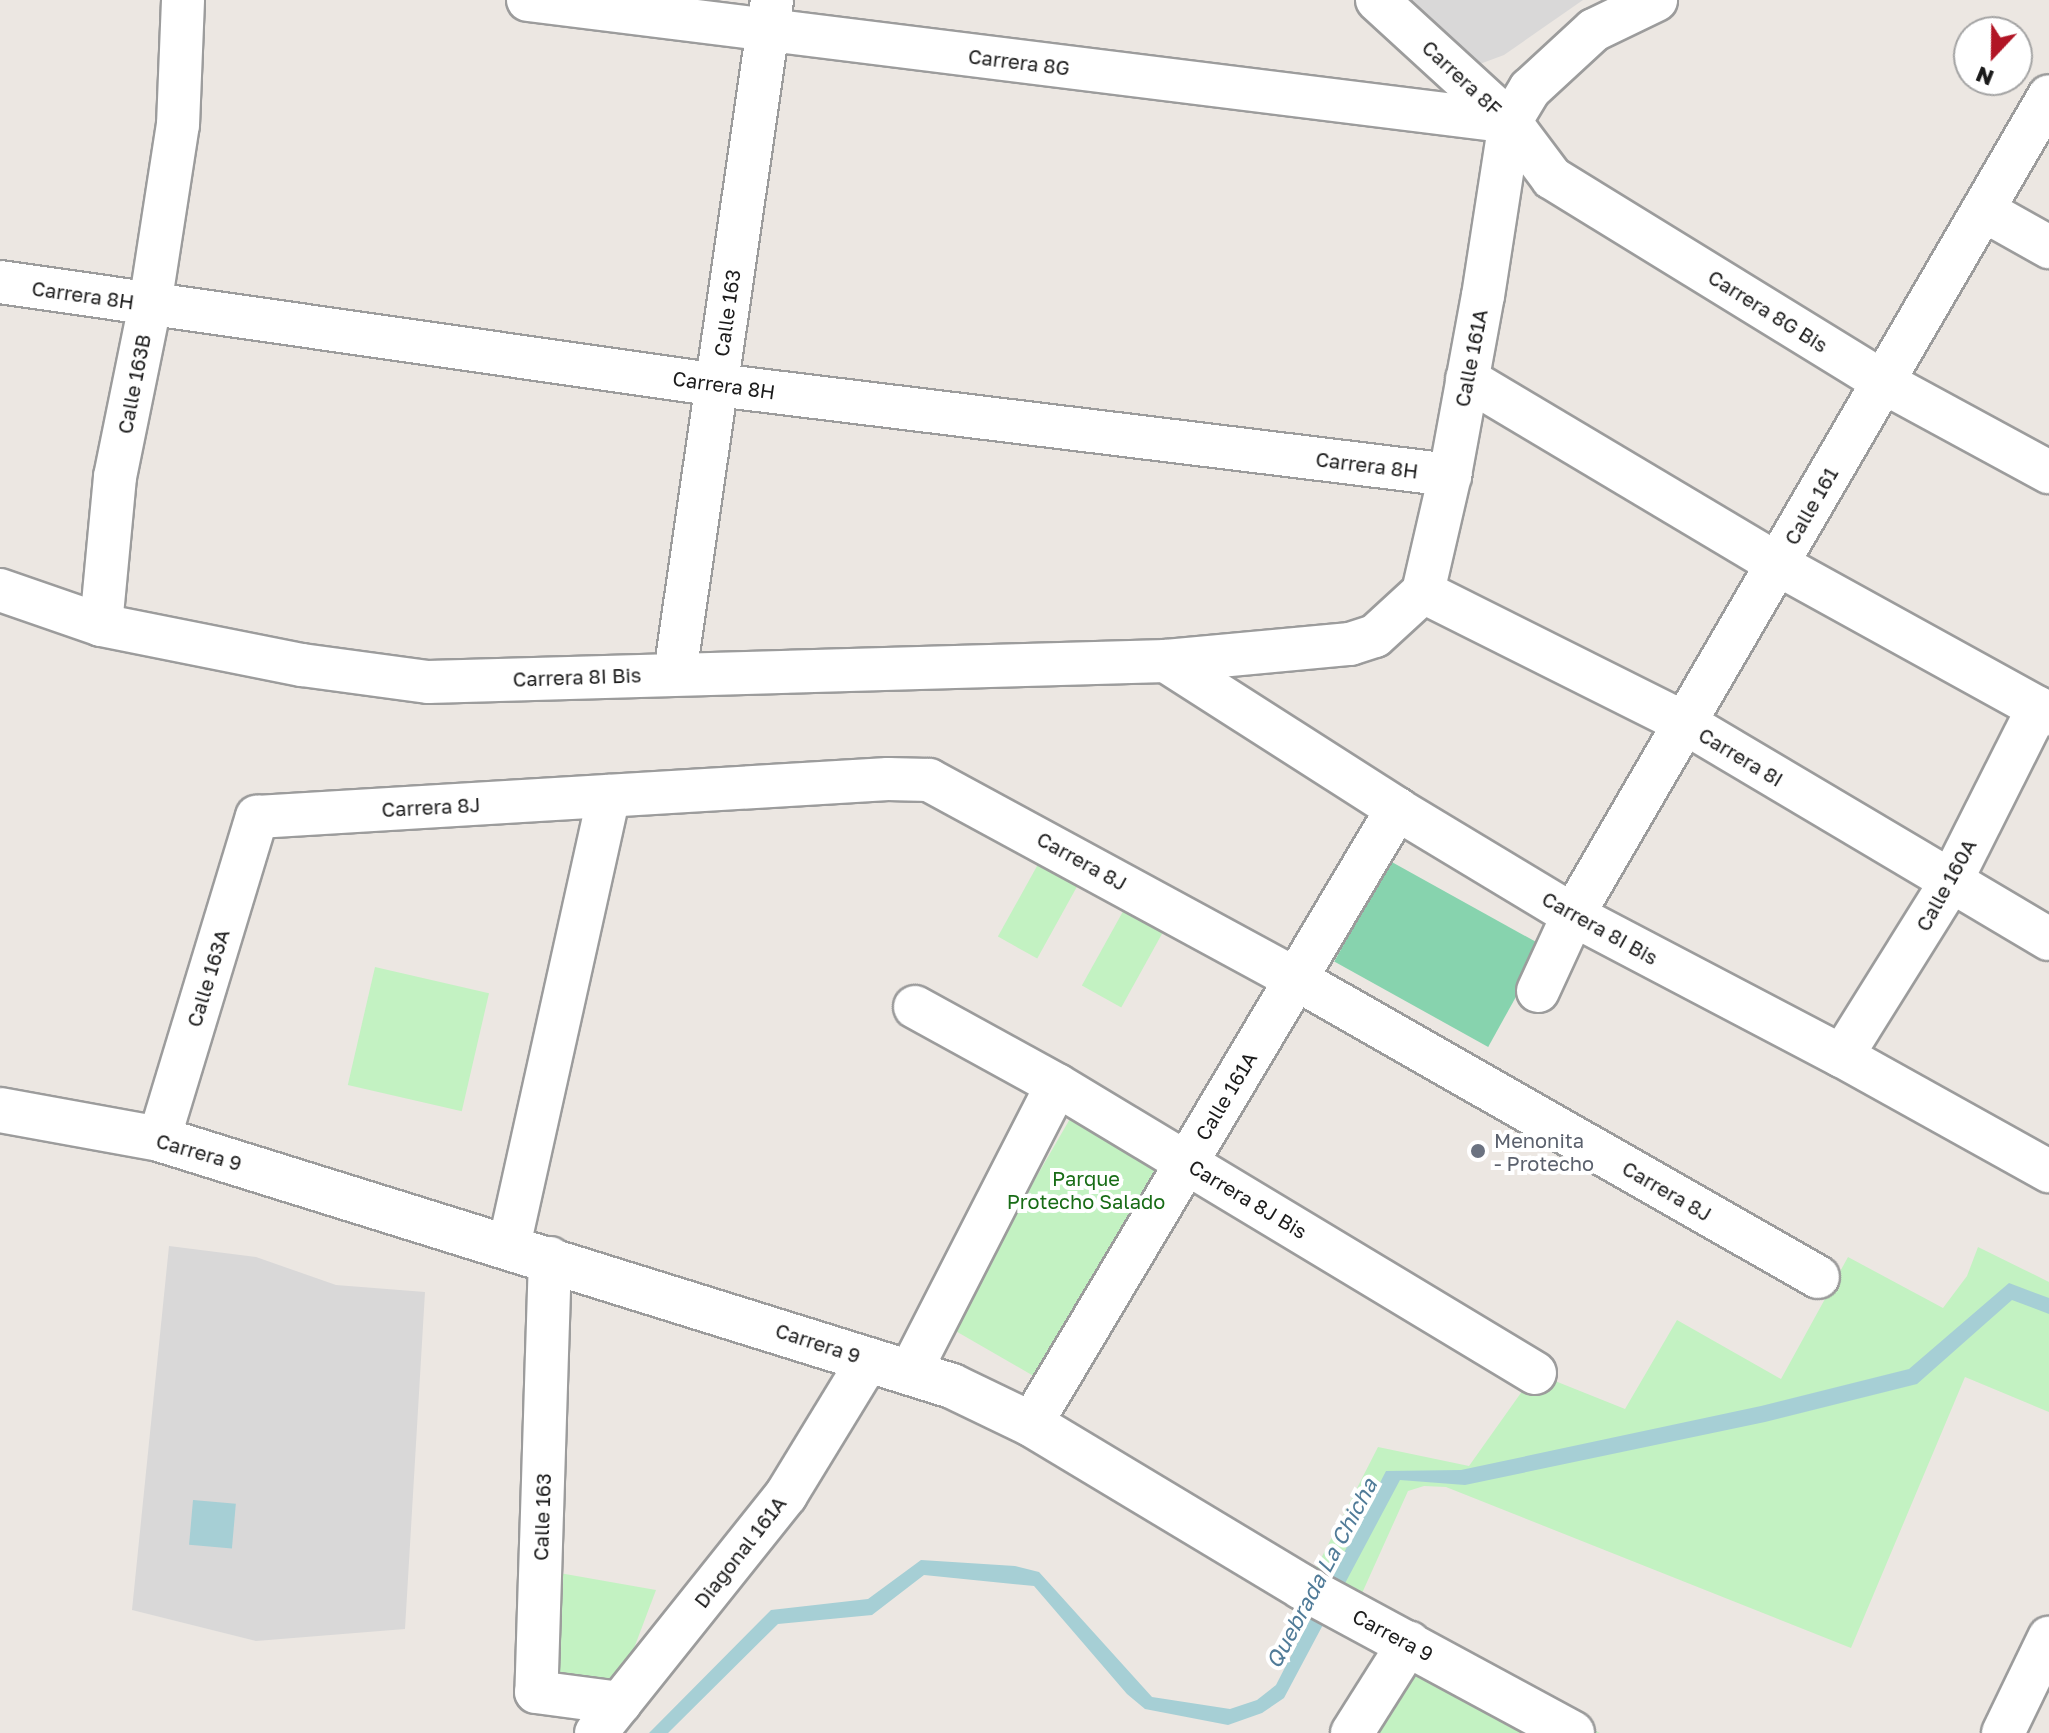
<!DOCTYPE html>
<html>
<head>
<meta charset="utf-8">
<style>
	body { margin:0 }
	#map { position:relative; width:2049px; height:1733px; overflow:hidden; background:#ece7e2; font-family:"Golos Text",sans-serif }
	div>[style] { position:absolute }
	.residential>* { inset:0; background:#d9d8d8 }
	.park>* { inset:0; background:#c3f2c2; transform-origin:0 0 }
	.pitch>* { inset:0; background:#87d3ae; transform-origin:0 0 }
	.water>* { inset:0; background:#a6cfd5; transform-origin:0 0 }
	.roads { filter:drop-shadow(2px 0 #9c9c9c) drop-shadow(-2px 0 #9c9c9c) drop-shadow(0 2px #9c9c9c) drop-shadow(0 -2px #9c9c9c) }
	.minor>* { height:42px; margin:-21px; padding:0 21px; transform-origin:21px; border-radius:21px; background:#fff }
	.tertiary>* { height:44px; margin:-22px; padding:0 22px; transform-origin:22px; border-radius:22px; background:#fff }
	.dots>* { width:22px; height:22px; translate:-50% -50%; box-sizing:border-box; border:4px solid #fff; border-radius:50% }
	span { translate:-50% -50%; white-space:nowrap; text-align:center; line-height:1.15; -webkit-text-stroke:8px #fff; paint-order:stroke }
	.street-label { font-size:20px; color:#1b1b1b }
	.worship-label { font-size:20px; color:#5b616d }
	.left { translate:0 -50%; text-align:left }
	.park-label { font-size:20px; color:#186c16 }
	.water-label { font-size:22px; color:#507b98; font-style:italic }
	.north { position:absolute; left:1953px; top:16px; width:80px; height:80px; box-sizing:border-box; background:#fff; border:2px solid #a4a4a4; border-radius:50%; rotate:202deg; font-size:22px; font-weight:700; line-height:32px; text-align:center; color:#1b1b1b }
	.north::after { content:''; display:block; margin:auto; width:28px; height:36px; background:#b11525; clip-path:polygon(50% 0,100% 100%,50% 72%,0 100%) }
</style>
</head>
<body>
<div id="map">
	<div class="residential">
		<div style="clip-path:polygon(1400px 0,1583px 0,1504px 55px,1477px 65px)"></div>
		<div style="clip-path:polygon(169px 1246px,256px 1257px,336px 1285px,425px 1292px,405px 1629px,256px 1641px,132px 1610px)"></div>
	</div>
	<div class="park">
		<div style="left:1042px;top:857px;width:45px;height:91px;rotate:29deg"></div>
		<div style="left:1126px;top:906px;width:45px;height:91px;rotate:29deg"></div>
		<div style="left:375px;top:967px;width:117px;height:121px;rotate:13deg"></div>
		<div style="left:1071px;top:1117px;width:99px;height:243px;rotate:30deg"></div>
		<div style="clip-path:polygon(1978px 1247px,2049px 1282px,2049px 1412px,1965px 1377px,1851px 1648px,1446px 1487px,1424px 1486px,1408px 1491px,1354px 1611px,1309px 1582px,1378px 1447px,1469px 1466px,1535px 1373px,1625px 1409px,1677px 1320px,1781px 1379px,1848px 1257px,1943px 1308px,1967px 1276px)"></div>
		<div style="clip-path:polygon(548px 1571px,656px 1590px,616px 1696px,543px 1684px)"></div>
		<div style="clip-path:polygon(1424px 1640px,1600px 1733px,1354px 1733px)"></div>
	</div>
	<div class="pitch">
		<div style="left:1390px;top:861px;width:176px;height:115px;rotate:29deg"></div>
	</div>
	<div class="water">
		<div style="clip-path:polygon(2009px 1283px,2049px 1298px,2049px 1314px,2012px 1300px,1917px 1384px,1765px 1422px,1465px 1485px,1400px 1480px,1284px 1698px,1262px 1713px,1228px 1725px,1145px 1709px,1127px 1694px,1034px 1586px,924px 1575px,872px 1615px,778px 1624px,668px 1733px,649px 1733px,771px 1610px,868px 1599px,921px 1560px,1015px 1566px,1039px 1572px,1152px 1697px,1230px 1709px,1257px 1700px,1276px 1685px,1386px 1471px,1461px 1470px,1761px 1406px,1909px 1369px)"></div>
		<div style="left:193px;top:1500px;width:43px;height:45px;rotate:5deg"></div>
	</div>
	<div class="roads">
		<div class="minor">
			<div style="left:528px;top:0;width:990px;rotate:7.08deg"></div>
			<div style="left:1377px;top:0;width:180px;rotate:42.5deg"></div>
			<div style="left:1510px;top:122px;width:70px;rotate:53.1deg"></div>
			<div style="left:1552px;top:178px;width:389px;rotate:31.6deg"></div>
			<div style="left:1883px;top:382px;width:189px;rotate:28.5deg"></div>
			<div style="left:1983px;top:210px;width:76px;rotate:29.3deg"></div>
			<div style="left:0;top:282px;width:724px;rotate:8.17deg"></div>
			<div style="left:717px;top:385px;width:739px;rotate:7deg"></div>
			<div style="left:1467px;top:379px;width:361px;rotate:30.8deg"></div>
			<div style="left:1777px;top:564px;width:311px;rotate:28.9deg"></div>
			<div style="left:0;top:590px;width:107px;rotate:19.1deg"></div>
			<div style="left:101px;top:625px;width:205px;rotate:11.3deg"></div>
			<div style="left:302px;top:665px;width:127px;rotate:7.7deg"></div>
			<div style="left:428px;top:682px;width:738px;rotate:-1.63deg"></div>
			<div style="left:1166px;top:661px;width:185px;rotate:-5.3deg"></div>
			<div style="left:1350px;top:644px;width:26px;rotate:-18deg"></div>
			<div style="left:1375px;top:636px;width:65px;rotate:-42.5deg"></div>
			<div style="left:1423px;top:592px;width:293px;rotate:26.6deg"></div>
			<div style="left:1685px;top:723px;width:423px;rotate:30.7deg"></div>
			<div style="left:1423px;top:592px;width:120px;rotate:-77deg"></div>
			<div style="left:1450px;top:475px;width:182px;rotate:-79.6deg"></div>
			<div style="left:1483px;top:296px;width:176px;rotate:-81.2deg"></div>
			<div style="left:1510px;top:122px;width:39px;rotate:-59deg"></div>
			<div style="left:1530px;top:89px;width:87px;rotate:-42.7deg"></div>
			<div style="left:1594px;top:30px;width:69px;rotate:-25.8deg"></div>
			<div style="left:101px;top:625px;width:149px;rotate:-84.6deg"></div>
			<div style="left:115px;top:477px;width:176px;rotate:-78.5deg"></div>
			<div style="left:150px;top:305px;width:182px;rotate:-81.2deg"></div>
			<div style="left:178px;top:125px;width:125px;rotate:-87.7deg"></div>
			<div style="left:1166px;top:661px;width:274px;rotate:32.6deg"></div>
			<div style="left:1397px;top:809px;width:205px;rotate:31.1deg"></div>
			<div style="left:1573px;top:915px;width:304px;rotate:27.7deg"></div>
			<div style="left:1842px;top:1056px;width:237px;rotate:29.1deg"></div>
			<div style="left:675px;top:674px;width:681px;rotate:-81.81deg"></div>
			<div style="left:1538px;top:991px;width:84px;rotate:-65.3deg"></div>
			<div style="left:1573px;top:915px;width:947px;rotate:-59.83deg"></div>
			<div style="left:915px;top:1007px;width:162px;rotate:28.8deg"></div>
			<div style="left:1057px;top:1085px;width:558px;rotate:31.07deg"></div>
			<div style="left:1842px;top:1056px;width:204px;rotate:-58deg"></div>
			<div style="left:1950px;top:883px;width:196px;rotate:-63.3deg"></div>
			<div style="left:159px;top:1139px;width:337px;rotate:-73.1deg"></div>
			<div style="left:257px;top:817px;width:632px;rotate:-3.45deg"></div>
			<div style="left:888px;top:779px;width:41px;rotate:1.4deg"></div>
			<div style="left:929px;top:780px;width:417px;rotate:28.5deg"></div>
			<div style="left:1296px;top:979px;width:601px;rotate:29.72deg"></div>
			<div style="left:509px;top:1246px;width:461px;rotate:-77.5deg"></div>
			<div style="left:550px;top:1258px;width:434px;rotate:91.8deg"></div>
			<div style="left:536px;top:1692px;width:85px;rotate:7.5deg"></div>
			<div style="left:910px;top:1372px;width:322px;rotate:-62.9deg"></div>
			<div style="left:1031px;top:1424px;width:716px;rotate:-59.24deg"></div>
			<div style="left:596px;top:1733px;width:305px;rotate:-51.4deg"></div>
			<div style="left:786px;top:1495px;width:159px;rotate:-58.6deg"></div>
			<div style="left:1352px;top:1733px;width:107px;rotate:-57.7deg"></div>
			<div style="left:2003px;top:1733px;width:106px;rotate:-64.2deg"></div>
		</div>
		<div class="tertiary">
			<div style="left:0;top:1110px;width:162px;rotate:10.3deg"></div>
			<div style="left:159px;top:1139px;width:831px;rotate:17.3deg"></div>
			<div style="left:952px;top:1386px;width:88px;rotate:25.7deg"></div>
			<div style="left:1031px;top:1424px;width:316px;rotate:31deg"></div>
			<div style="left:1302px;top:1587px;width:307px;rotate:28.4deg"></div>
		</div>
	</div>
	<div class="dots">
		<div style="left:1478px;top:1151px;background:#6b7280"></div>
	</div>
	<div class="street-label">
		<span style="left:1019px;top:62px;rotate:7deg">Carrera 8G</span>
		<span style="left:1462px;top:78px;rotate:43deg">Carrera 8F</span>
		<span style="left:83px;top:295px;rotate:8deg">Carrera 8H</span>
		<span style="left:1768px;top:311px;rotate:32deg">Carrera 8G Bis</span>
		<span style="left:727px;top:313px;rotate:-82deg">Calle 163</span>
		<span style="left:1471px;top:358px;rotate:-79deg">Calle 161A</span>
		<span style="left:134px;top:384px;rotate:-79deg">Calle 163B</span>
		<span style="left:724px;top:385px;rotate:8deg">Carrera 8H</span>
		<span style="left:1367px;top:465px;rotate:7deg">Carrera 8H</span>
		<span style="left:1811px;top:506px;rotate:-60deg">Calle 161</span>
		<span style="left:577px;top:677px;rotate:-2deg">Carrera 8I Bis</span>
		<span style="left:1741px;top:757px;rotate:31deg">Carrera 8I</span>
		<span style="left:431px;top:807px;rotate:-3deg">Carrera 8J</span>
		<span style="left:1082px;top:861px;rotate:29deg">Carrera 8J</span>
		<span style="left:1946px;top:885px;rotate:-61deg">Calle 160A</span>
		<span style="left:1600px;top:928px;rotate:29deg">Carrera 8I Bis</span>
		<span style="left:208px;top:978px;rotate:-73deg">Calle 163A</span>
		<span style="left:1226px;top:1096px;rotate:-59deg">Calle 161A</span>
		<span style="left:199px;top:1152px;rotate:16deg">Carrera 9</span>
		<span style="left:1667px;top:1191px;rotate:30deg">Carrera 8J</span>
		<span style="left:1248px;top:1199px;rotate:31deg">Carrera 8J Bis</span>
		<span style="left:818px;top:1343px;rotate:18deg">Carrera 9</span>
		<span style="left:542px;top:1517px;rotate:-88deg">Calle 163</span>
		<span style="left:740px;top:1552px;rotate:-52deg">Diagonal 161A</span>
		<span style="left:1393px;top:1635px;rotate:28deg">Carrera 9</span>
	</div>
	<div class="worship-label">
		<span class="left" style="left:1494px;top:1152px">Menonita<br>- Protecho</span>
	</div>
	<div class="park-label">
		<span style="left:1086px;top:1190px">Parque<br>Protecho Salado</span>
	</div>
	<div class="water-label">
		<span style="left:1321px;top:1573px;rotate:-62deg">Quebrada La Chicha</span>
	</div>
	<div class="north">N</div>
</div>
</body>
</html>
